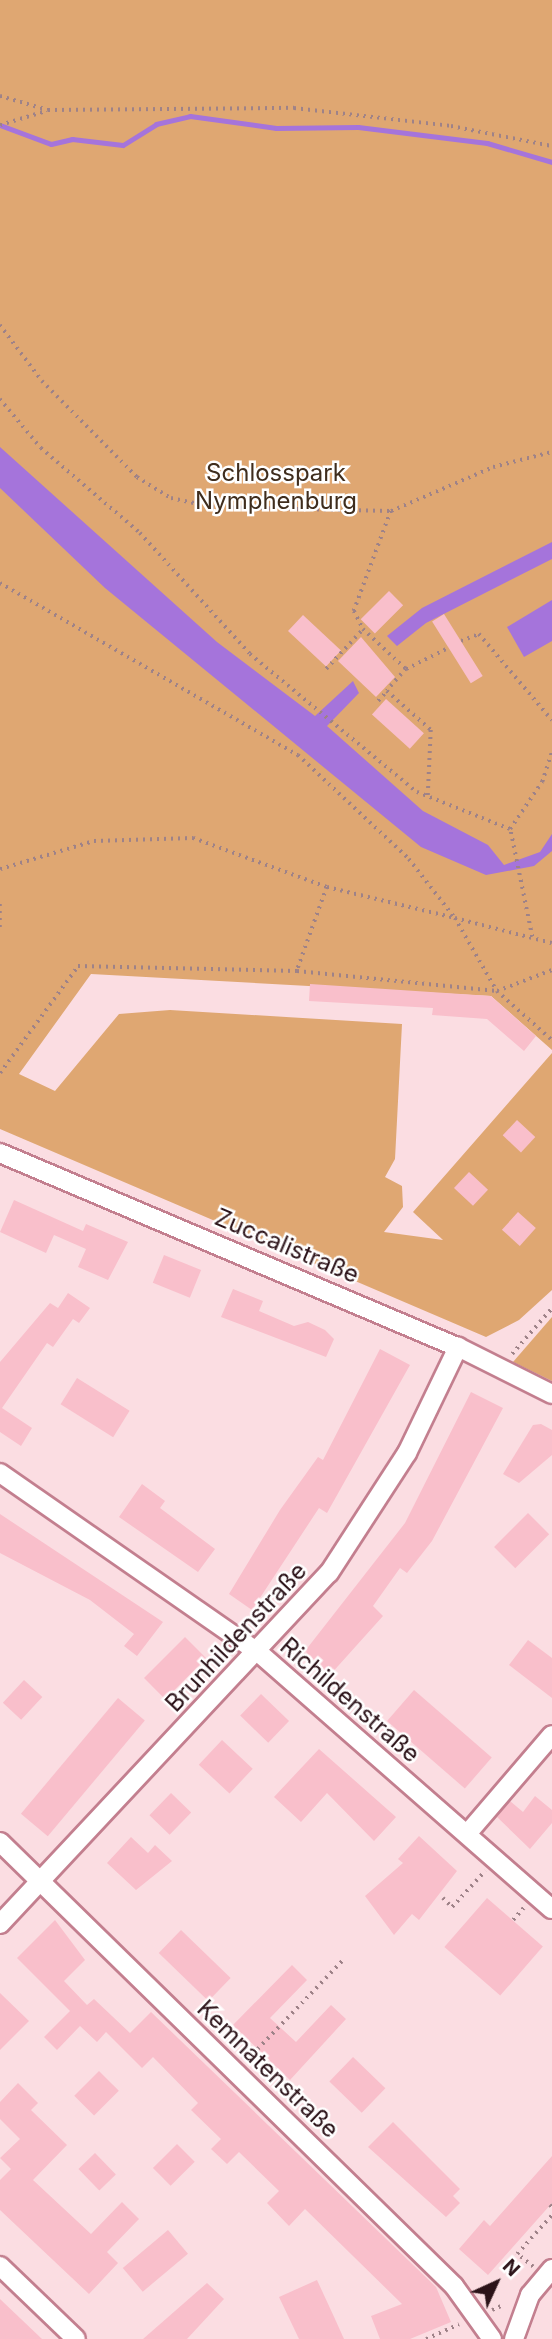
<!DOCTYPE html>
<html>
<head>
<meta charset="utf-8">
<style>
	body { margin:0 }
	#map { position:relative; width:552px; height:2339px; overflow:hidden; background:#fbdde2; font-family:Inter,sans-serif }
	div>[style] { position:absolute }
	.green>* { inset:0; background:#dfa772 }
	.water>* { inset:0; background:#a574db }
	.stream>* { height:5px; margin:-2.5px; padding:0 2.5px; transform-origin:2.5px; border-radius:2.5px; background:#a574db }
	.building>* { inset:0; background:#f9bfcb; transform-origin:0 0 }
	.path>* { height:3.5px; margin-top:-1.75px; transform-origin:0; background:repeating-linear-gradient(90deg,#9e8288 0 2px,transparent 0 7px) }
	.roads { filter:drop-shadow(2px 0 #c37f8f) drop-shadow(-2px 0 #c37f8f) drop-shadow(0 2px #c37f8f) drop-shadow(0 -2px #c37f8f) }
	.minor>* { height:18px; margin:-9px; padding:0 9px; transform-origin:9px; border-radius:9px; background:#fff }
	span { translate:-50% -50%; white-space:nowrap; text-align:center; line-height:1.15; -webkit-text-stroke:5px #fff; paint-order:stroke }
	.park-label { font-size:24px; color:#3f2d1d }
	.street-label { font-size:24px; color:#2c1319 }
	.north { position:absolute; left:461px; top:2248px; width:70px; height:70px; -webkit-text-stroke:5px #fff; paint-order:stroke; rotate:45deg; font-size:19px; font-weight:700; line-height:28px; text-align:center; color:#2c1319 }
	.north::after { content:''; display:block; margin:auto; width:24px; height:32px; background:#2c1319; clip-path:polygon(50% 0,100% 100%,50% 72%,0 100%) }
</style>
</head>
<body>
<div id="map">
	<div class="green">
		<div style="clip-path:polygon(0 0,552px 0,552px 1050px,491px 996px,91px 974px,19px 1074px,55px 1091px,119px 1014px,170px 1010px,402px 1024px,395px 1159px,385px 1177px,402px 1186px,403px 1207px,384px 1232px,443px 1240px,413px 1212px,552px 1053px,552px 1290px,519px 1320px,486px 1337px,0 1129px)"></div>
		<div style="clip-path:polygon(552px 1317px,552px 1381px,513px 1362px)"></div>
	</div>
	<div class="water">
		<div style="clip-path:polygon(0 447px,217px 642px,315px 716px,353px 681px,359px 693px,327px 726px,423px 811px,488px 845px,504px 865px,540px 852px,552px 834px,552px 851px,534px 866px,486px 875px,421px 847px,105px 588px,0 488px)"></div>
		<div style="clip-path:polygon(552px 542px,552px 559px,426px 623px,397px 646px,387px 636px,422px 608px)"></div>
		<div style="clip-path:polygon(552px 600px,552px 641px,524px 657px,507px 627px)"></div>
	</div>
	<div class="stream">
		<div style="left:0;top:125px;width:54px;rotate:20.4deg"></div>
		<div style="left:51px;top:144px;width:22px;rotate:-13deg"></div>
		<div style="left:72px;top:139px;width:51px;rotate:6.7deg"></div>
		<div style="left:123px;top:145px;width:39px;rotate:-32deg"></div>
		<div style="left:156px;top:124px;width:35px;rotate:-13deg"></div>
		<div style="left:190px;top:116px;width:87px;rotate:7.9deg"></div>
		<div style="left:276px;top:128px;width:82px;rotate:-0.7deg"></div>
		<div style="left:358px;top:127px;width:130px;rotate:7.1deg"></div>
		<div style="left:487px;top:143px;width:68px;rotate:16.3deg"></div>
	</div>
	<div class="building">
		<div style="left:389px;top:591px;width:20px;height:40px;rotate:45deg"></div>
		<div style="left:444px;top:614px;width:73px;height:14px;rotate:58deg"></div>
		<div style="left:303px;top:615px;width:52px;height:22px;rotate:43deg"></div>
		<div style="clip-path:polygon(361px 637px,395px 677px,376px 697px,338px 661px)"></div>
		<div style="left:386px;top:699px;width:51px;height:21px;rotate:42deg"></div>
		<div style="clip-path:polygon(310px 984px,491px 996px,536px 1036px,524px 1051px,487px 1019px,432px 1015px,433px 1008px,309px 1001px)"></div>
		<div style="left:517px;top:1120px;width:25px;height:21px;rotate:43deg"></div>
		<div style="left:469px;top:1172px;width:26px;height:22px;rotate:43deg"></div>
		<div style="clip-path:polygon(14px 1200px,83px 1231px,86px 1224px,128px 1242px,108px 1280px,78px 1267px,86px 1249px,54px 1235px,46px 1253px,0 1232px)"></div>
		<div style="left:518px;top:1212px;width:24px;height:24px;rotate:42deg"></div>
		<div style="left:164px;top:1255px;width:40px;height:30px;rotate:22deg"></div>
		<div style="clip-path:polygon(233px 1289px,263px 1301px,259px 1311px,294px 1326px,308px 1322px,325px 1330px,334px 1339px,326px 1357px,221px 1317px)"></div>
		<div style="clip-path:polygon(68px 1293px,90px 1308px,79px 1323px,73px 1319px,53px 1347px,47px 1343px,2px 1408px,32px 1428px,21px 1446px,0 1432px,0 1362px,50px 1303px,58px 1308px)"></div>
		<div style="clip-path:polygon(380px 1349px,410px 1365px,327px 1513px,319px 1508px,252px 1610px,229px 1594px,280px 1510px,318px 1457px,323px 1460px)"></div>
		<div style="left:77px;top:1378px;width:62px;height:31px;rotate:32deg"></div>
		<div style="clip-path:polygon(471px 1392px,503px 1408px,432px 1541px,407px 1573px,400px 1568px,373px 1606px,383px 1616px,330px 1675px,305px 1651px,405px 1523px)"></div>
		<div style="clip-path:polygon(541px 1424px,552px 1430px,552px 1455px,519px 1483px,503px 1474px,533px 1425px)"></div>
		<div style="clip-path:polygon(142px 1484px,165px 1501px,160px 1508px,215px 1549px,198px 1572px,119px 1517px)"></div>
		<div style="left:528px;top:1513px;width:30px;height:48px;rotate:45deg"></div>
		<div style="clip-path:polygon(0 1514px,163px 1622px,137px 1656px,124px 1646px,134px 1634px,90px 1600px,0 1553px)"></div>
		<div style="left:185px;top:1637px;width:30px;height:58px;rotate:45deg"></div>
		<div style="clip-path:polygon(528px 1640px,552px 1658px,552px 1698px,509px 1665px)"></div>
		<div style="left:24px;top:1680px;width:25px;height:31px;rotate:43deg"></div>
		<div style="left:414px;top:1690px;width:103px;height:41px;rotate:41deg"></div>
		<div style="left:261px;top:1694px;width:39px;height:30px;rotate:44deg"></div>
		<div style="left:118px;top:1698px;width:35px;height:151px;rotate:40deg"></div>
		<div style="left:222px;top:1740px;width:42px;height:34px;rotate:43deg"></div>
		<div style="clip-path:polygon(319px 1749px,396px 1817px,374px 1841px,327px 1793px,301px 1822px,274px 1797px)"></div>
		<div style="left:171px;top:1793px;width:28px;height:31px;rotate:44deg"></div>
		<div style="clip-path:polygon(535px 1796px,552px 1810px,552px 1823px,530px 1849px,497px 1817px,510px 1801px,523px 1812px)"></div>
		<div style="clip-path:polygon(419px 1836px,457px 1871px,419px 1920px,412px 1914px,394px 1935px,365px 1896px,403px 1863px,398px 1859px)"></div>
		<div style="clip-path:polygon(131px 1837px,148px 1853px,155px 1845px,172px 1861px,136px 1890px,107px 1863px)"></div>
		<div style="left:487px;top:1898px;width:74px;height:65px;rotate:41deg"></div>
		<div style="clip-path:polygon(55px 1920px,85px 1960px,64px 1981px,87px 2005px,94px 1999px,130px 2033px,151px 2012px,436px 2287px,451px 2322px,410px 2339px,380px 2339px,371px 2316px,402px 2304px,305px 2209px,289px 2226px,267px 2203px,279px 2191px,239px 2152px,227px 2164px,211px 2149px,221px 2139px,191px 2110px,198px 2103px,153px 2057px,142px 2068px,106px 2032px,97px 2042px,80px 2026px,57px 2050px,44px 2037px,70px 2011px,17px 1958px)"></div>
		<div style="left:181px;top:1930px;width:69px;height:32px;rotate:44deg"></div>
		<div style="clip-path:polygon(292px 1965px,307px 1980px,270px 2018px,296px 2042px,331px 2005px,346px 2019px,290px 2080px,233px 2025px)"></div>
		<div style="clip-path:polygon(0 1993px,29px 2021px,0 2050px)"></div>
		<div style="left:353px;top:2057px;width:45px;height:34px;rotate:44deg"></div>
		<div style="left:99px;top:2071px;width:28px;height:35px;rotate:45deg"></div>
		<div style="clip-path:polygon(18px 2083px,38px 2103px,31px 2110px,67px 2145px,33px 2180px,91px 2234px,122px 2202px,139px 2219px,107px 2252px,118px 2263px,89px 2294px,0 2210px,0 2180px,11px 2169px,0 2158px,20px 2139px,0 2119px,0 2102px)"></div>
		<div style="clip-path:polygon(393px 2122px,460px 2189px,453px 2196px,460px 2203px,446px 2217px,368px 2147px)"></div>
		<div style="left:177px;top:2144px;width:25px;height:34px;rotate:45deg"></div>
		<div style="left:95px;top:2153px;width:30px;height:23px;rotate:46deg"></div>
		<div style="clip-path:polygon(552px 2156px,552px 2203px,488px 2275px,459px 2249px,484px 2220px,490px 2226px)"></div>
		<div style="left:168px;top:2230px;width:31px;height:59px;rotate:50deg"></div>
		<div style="clip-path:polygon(317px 2280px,335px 2319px,344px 2339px,299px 2339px,279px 2297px)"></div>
		<div style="clip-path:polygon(207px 2283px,224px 2299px,187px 2339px,143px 2339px)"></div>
		<div style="clip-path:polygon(0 2299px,42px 2339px,0 2339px)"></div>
	</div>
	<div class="path">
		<div style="left:0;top:96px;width:50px;rotate:16.3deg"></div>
		<div style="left:48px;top:110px;width:246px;rotate:-0.5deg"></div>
		<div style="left:294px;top:108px;width:158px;rotate:6.5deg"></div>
		<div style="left:451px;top:126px;width:103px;rotate:11.2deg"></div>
		<div style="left:0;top:125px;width:48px;rotate:-16.9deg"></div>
		<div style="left:0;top:325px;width:70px;rotate:53.1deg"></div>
		<div style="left:42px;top:381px;width:135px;rotate:45.3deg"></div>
		<div style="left:137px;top:477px;width:40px;rotate:32deg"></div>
		<div style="left:171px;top:498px;width:42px;rotate:12.4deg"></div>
		<div style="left:212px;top:507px;width:179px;rotate:1.3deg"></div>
		<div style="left:391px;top:511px;width:111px;rotate:-23.3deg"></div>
		<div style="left:493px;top:467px;width:61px;rotate:-14.3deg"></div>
		<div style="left:0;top:399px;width:64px;rotate:50.1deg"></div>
		<div style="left:41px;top:448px;width:130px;rotate:40.6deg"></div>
		<div style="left:140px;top:533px;width:164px;rotate:47.7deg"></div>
		<div style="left:250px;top:654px;width:217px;rotate:39.6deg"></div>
		<div style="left:417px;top:792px;width:100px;rotate:21.7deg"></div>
		<div style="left:391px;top:511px;width:107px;rotate:110.3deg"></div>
		<div style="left:354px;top:611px;width:20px;rotate:63deg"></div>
		<div style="left:363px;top:629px;width:59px;rotate:42.9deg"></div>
		<div style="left:406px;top:669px;width:29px;rotate:131deg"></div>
		<div style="left:387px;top:691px;width:59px;rotate:41.6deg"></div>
		<div style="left:431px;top:730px;width:67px;rotate:92.6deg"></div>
		<div style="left:0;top:583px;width:344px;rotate:30deg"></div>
		<div style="left:298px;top:755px;width:152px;rotate:43.1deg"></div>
		<div style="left:409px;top:859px;width:75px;rotate:52.1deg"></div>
		<div style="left:455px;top:918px;width:100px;rotate:14.5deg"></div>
		<div style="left:461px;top:641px;width:19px;rotate:-21deg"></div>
		<div style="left:479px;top:634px;width:113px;rotate:49.7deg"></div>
		<div style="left:326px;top:669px;width:54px;rotate:-47.2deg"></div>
		<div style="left:406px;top:669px;width:47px;rotate:-26.6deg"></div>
		<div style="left:378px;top:701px;width:13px;rotate:-48deg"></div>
		<div style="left:0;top:869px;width:98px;rotate:-16.6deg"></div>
		<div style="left:94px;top:841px;width:99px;rotate:-1.7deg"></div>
		<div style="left:193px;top:838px;width:143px;rotate:20.1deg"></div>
		<div style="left:327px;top:887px;width:132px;rotate:13.6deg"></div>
		<div style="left:455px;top:918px;width:84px;rotate:60.1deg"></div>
		<div style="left:497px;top:991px;width:59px;rotate:-20.9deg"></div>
		<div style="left:327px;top:887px;width:89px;rotate:109.7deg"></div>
		<div style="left:297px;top:971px;width:201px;rotate:5.7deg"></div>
		<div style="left:497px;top:991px;width:74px;rotate:41.7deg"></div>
		<div style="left:0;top:904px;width:24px;rotate:90deg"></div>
		<div style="left:532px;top:937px;width:110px;rotate:-101.5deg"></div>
		<div style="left:510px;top:829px;width:57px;rotate:-55.8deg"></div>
		<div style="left:542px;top:782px;width:32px;rotate:-72deg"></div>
		<div style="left:0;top:1073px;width:132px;rotate:-53.9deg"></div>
		<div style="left:78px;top:966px;width:219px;rotate:1.3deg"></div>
		<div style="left:512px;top:1354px;width:61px;rotate:-49deg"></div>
		<div style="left:443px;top:1898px;width:13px;rotate:45deg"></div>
		<div style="left:452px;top:1907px;width:49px;rotate:-47.5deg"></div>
		<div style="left:513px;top:1920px;width:18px;rotate:-49deg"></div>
		<div style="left:248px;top:2059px;width:137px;rotate:-46.2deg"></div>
		<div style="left:550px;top:2205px;width:3px;rotate:45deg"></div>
		<div style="left:533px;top:2267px;width:21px;rotate:-141deg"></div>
		<div style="left:517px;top:2254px;width:52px;rotate:-48.1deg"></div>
		<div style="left:492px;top:2310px;width:12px;rotate:-24deg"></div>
		<div style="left:426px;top:2339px;width:36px;rotate:-24deg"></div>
	</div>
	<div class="roads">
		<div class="minor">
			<div style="left:0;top:1153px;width:497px;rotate:23deg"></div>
			<div style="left:458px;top:1347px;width:105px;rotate:26.6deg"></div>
			<div style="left:0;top:1473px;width:314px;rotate:34.8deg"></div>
			<div style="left:258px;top:1652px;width:390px;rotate:41.2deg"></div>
			<div style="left:467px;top:1834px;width:130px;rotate:-49.4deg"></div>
			<div style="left:0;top:1842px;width:635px;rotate:44.36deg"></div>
			<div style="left:454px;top:2286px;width:65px;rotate:54.4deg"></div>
			<div style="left:0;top:1924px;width:481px;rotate:-46.9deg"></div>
			<div style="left:329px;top:1573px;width:143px;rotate:-57deg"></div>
			<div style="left:407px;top:1453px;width:118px;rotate:-64.3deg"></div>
			<div style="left:0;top:2266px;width:105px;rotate:43.8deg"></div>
			<div style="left:514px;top:2339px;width:47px;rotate:-70deg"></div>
			<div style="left:530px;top:2295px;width:34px;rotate:-50deg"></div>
		</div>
	</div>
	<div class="park-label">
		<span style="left:276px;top:487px">Schlosspark<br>Nymphenburg</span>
	</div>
	<div class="street-label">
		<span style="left:287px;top:1246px;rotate:23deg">Zuccalistraße</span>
		<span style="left:236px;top:1637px;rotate:-47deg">Brunhildenstraße</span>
		<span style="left:350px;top:1700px;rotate:41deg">Richildenstraße</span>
		<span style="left:268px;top:2069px;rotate:44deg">Kemnatenstraße</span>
	</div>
	<div class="north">N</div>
</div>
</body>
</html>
